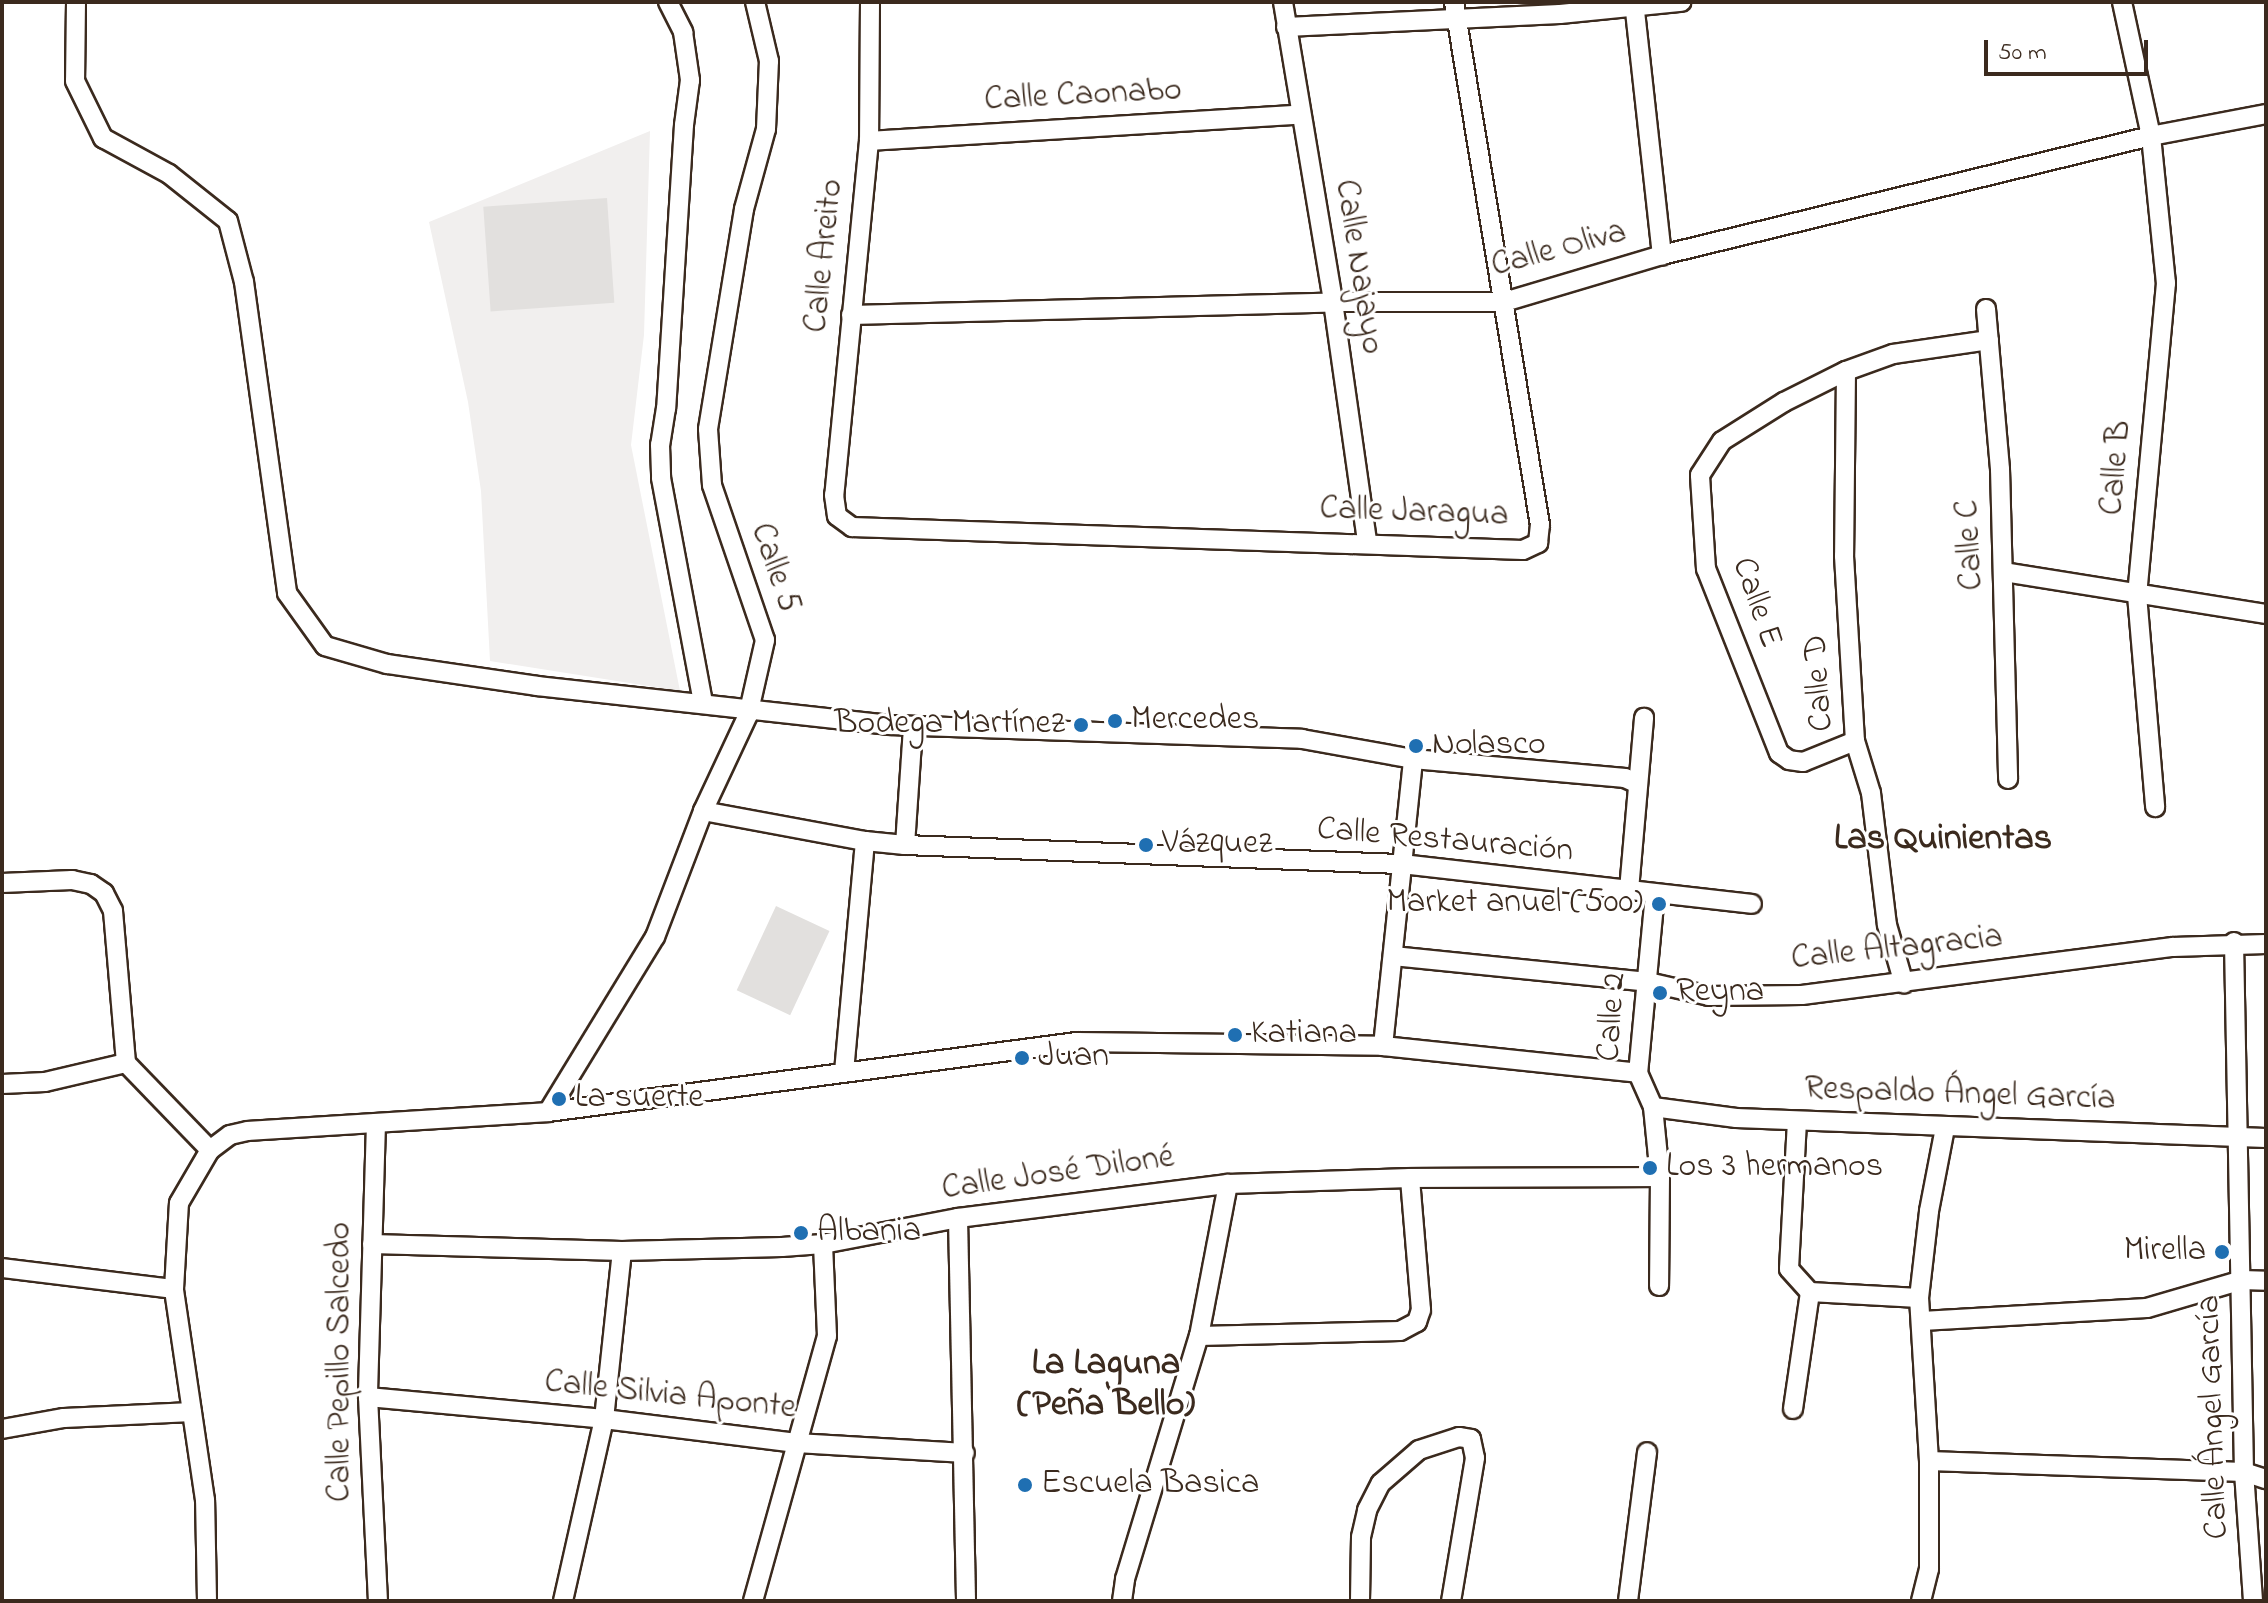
<!DOCTYPE html>
<html>
<head>
<meta charset="utf-8">
<style>
	body { margin:0 }
	#map { position:relative; width:2268px; height:1603px; overflow:hidden; background:#fff; font-family:"Indie Flower",sans-serif }
	div>[style] { position:absolute }
	.built>* { inset:0; background:#f1efee }
	.green>* { inset:0; background:#e2e0de; transform-origin:0 0 }
	.roads { filter:drop-shadow(2px 0 #3b2a1e) drop-shadow(-2px 0 #3b2a1e) drop-shadow(0 2px #3b2a1e) drop-shadow(0 -2px #3b2a1e) }
	.street>* { height:18px; margin:-9px; padding:0 9px; transform-origin:9px; border-radius:9px; background:#fff }
	.dots>* { width:22px; height:22px; translate:-50% -50%; box-sizing:border-box; border:4px solid #fff; border-radius:50% }
	span { translate:-50% -50%; white-space:nowrap; text-align:center; line-height:1.15; -webkit-text-stroke:6px #fff; paint-order:stroke }
	.street-label { font-size:34px; color:#3b2a1e }
	.poi-label { font-size:34px; color:#3b2a1e }
	.left { translate:0 -50%; text-align:left }
	.right { translate:-100% -50%; text-align:right }
	.neighbourhood-label { font-size:36px; color:#3b2a1e; font-weight:700 }
	.frame { position:absolute; inset:0; border:4px solid #3b2a1e; pointer-events:none }
	.scale { position:absolute; left:1984px; top:40px; width:164px; height:36px; box-sizing:border-box; border:4px solid #3b2a1e; border-top:0; padding-left:10px; font-size:24px; line-height:28px; white-space:nowrap; color:#3b2a1e; -webkit-text-stroke:6px #fff; paint-order:stroke }
</style>
</head>
<body>
<div id="map">
	<div class="built">
		<div style="clip-path:polygon(650px 131px,644px 335px,631px 445px,680px 691px,490px 661px,481px 491px,468px 402px,429px 222px)"></div>
	</div>
	<div class="green">
		<div style="left:607px;top:198px;width:105px;height:124px;rotate:86deg"></div>
		<div style="left:776px;top:906px;width:59px;height:93px;rotate:25deg"></div>
	</div>
	<div class="roads">
		<div class="street">
			<div style="left:76px;top:2px;width:79px;rotate:90.7deg"></div>
			<div style="left:75px;top:81px;width:64px;rotate:63.8deg"></div>
			<div style="left:103px;top:138px;width:75px;rotate:28.6deg"></div>
			<div style="left:169px;top:174px;width:75px;rotate:38.5deg"></div>
			<div style="left:228px;top:221px;width:63px;rotate:75.3deg"></div>
			<div style="left:244px;top:282px;width:314px;rotate:82.1deg"></div>
			<div style="left:287px;top:593px;width:65px;rotate:54.4deg"></div>
			<div style="left:325px;top:646px;width:65px;rotate:16.2deg"></div>
			<div style="left:387px;top:664px;width:152px;rotate:8.3deg"></div>
			<div style="left:537px;top:686px;width:355px;rotate:6.3deg"></div>
			<div style="left:890px;top:725px;width:412px;rotate:1.9deg"></div>
			<div style="left:1302px;top:739px;width:113px;rotate:10.2deg"></div>
			<div style="left:1413px;top:759px;width:213px;rotate:5.1deg"></div>
			<div style="left:1625px;top:778px;width:14px;rotate:25deg"></div>
			<div style="left:668px;top:2px;width:34px;rotate:63deg"></div>
			<div style="left:683px;top:32px;width:49px;rotate:81.7deg"></div>
			<div style="left:690px;top:80px;width:45px;rotate:97.6deg"></div>
			<div style="left:684px;top:125px;width:284px;rotate:93.6deg"></div>
			<div style="left:666px;top:408px;width:37px;rotate:99deg"></div>
			<div style="left:660px;top:445px;width:33px;rotate:88deg"></div>
			<div style="left:661px;top:478px;width:229px;rotate:79.4deg"></div>
			<div style="left:870px;top:2px;width:139px;rotate:90.4deg"></div>
			<div style="left:869px;top:141px;width:356px;rotate:95.6deg"></div>
			<div style="left:834px;top:495px;width:21px;rotate:82deg"></div>
			<div style="left:837px;top:516px;width:19px;rotate:36deg"></div>
			<div style="left:852px;top:527px;width:671px;rotate:1.96deg"></div>
			<div style="left:1523px;top:550px;width:17px;rotate:-25deg"></div>
			<div style="left:1538px;top:543px;width:18px;rotate:-84deg"></div>
			<div style="left:1540px;top:525px;width:530px;rotate:-99.34deg"></div>
			<div style="left:1283px;top:2px;width:304px;rotate:80.5deg"></div>
			<div style="left:1333px;top:302px;width:242px;rotate:81.9deg"></div>
			<div style="left:1634px;top:2px;width:255px;rotate:83.7deg"></div>
			<div style="left:2122px;top:2px;width:137px;rotate:77.8deg"></div>
			<div style="left:2151px;top:136px;width:148px;rotate:84.2deg"></div>
			<div style="left:2166px;top:283px;width:313px;rotate:95.3deg"></div>
			<div style="left:2137px;top:595px;width:213px;rotate:85.1deg"></div>
			<div style="left:1286px;top:27px;width:274px;rotate:-2.7deg"></div>
			<div style="left:1560px;top:14px;width:122px;rotate:-5.7deg"></div>
			<div style="left:869px;top:141px;width:432px;rotate:-3.5deg"></div>
			<div style="left:1986px;top:309px;width:161px;rotate:85deg"></div>
			<div style="left:2000px;top:469px;width:310px;rotate:88.5deg"></div>
			<div style="left:851px;top:315px;width:482px;rotate:-1.5deg"></div>
			<div style="left:1333px;top:302px;width:171px"></div>
			<div style="left:1504px;top:302px;width:165px;rotate:-16.6deg"></div>
			<div style="left:1662px;top:255px;width:503px;rotate:-13.68deg"></div>
			<div style="left:2151px;top:136px;width:117px;rotate:-10.8deg"></div>
			<div style="left:1846px;top:371px;width:185px;rotate:90.6deg"></div>
			<div style="left:1844px;top:556px;width:185px;rotate:86.6deg"></div>
			<div style="left:1855px;top:741px;width:54px;rotate:72.9deg"></div>
			<div style="left:1871px;top:793px;width:133px;rotate:83.1deg"></div>
			<div style="left:1887px;top:925px;width:61px;rotate:73.9deg"></div>
			<div style="left:2004px;top:572px;width:265px;rotate:9.1deg"></div>
			<div style="left:1855px;top:741px;width:56px;rotate:158deg"></div>
			<div style="left:1803px;top:762px;width:14px;rotate:-172deg"></div>
			<div style="left:1789px;top:760px;width:12px;rotate:-145deg"></div>
			<div style="left:1779px;top:753px;width:198px;rotate:-111.6deg"></div>
			<div style="left:1706px;top:569px;width:94px;rotate:-93.7deg"></div>
			<div style="left:1700px;top:475px;width:40px;rotate:-57.1deg"></div>
			<div style="left:1722px;top:441px;width:73px;rotate:-32.2deg"></div>
			<div style="left:1784px;top:402px;width:69px;rotate:-26.6deg"></div>
			<div style="left:1846px;top:371px;width:50px;rotate:-19.9deg"></div>
			<div style="left:1893px;top:354px;width:97px;rotate:-8.3deg"></div>
			<div style="left:703px;top:811px;width:165px;rotate:10.5deg"></div>
			<div style="left:865px;top:841px;width:40px;rotate:5.7deg"></div>
			<div style="left:905px;top:845px;width:497px;rotate:2.2deg"></div>
			<div style="left:1402px;top:864px;width:352px;rotate:6.5deg"></div>
			<div style="left:905px;top:845px;width:118px;rotate:-86.1deg"></div>
			<div style="left:2px;top:883px;width:70px;rotate:-2.5deg"></div>
			<div style="left:72px;top:880px;width:19px;rotate:12deg"></div>
			<div style="left:91px;top:884px;width:16px;rotate:35deg"></div>
			<div style="left:104px;top:893px;width:20px;rotate:63deg"></div>
			<div style="left:113px;top:911px;width:153px;rotate:85.1deg"></div>
			<div style="left:126px;top:1063px;width:121px;rotate:46deg"></div>
			<div style="left:1629px;top:890px;width:173px;rotate:-85deg"></div>
			<div style="left:1655px;top:894px;width:180px;rotate:95.4deg"></div>
			<div style="left:1638px;top:1073px;width:37px;rotate:66deg"></div>
			<div style="left:1653px;top:1107px;width:70px;rotate:84.3deg"></div>
			<div style="left:1660px;top:1177px;width:109px;rotate:90.5deg"></div>
			<div style="left:2234px;top:942px;width:530px;rotate:88.92deg"></div>
			<div style="left:2244px;top:1472px;width:129px;rotate:86deg"></div>
			<div style="left:1393px;top:956px;width:256px;rotate:5.8deg"></div>
			<div style="left:1648px;top:982px;width:63px;rotate:12.9deg"></div>
			<div style="left:1709px;top:996px;width:93px;rotate:-0.6deg"></div>
			<div style="left:1802px;top:995px;width:374px;rotate:-7.4deg"></div>
			<div style="left:2173px;top:947px;width:93px;rotate:-1.8deg"></div>
			<div style="left:1383px;top:1046px;width:289px;rotate:-84deg"></div>
			<div style="left:844px;top:1072px;width:232px;rotate:-84.8deg"></div>
			<div style="left:2px;top:1084px;width:43px;rotate:-2.7deg"></div>
			<div style="left:45px;top:1082px;width:83px;rotate:-13.2deg"></div>
			<div style="left:1653px;top:1107px;width:84px;rotate:7.5deg"></div>
			<div style="left:1736px;top:1118px;width:530px;rotate:2.16deg"></div>
			<div style="left:548px;top:1112px;width:205px;rotate:-58.6deg"></div>
			<div style="left:655px;top:937px;width:135px;rotate:-69.1deg"></div>
			<div style="left:703px;top:811px;width:106px;rotate:-64.9deg"></div>
			<div style="left:748px;top:715px;width:77px;rotate:-77.2deg"></div>
			<div style="left:765px;top:640px;width:164px;rotate:-108.9deg"></div>
			<div style="left:712px;top:485px;width:56px;rotate:-94.1deg"></div>
			<div style="left:708px;top:429px;width:223px;rotate:-80.7deg"></div>
			<div style="left:744px;top:209px;width:83px;rotate:-74.6deg"></div>
			<div style="left:766px;top:129px;width:68px;rotate:-87.5deg"></div>
			<div style="left:769px;top:61px;width:61px;rotate:-103.3deg"></div>
			<div style="left:1797px;top:1121px;width:148px;rotate:93.1deg"></div>
			<div style="left:1789px;top:1269px;width:31px;rotate:48deg"></div>
			<div style="left:1810px;top:1292px;width:109px;rotate:3.2deg"></div>
			<div style="left:376px;top:1123px;width:274px;rotate:91.7deg"></div>
			<div style="left:368px;top:1397px;width:204px;rotate:87.2deg"></div>
			<div style="left:958px;top:1218px;width:383px;rotate:88.8deg"></div>
			<div style="left:372px;top:1244px;width:250px;rotate:1.6deg"></div>
			<div style="left:622px;top:1251px;width:160px;rotate:-1.4deg"></div>
			<div style="left:782px;top:1247px;width:41px;rotate:-4.2deg"></div>
			<div style="left:823px;top:1244px;width:137px;rotate:-10.9deg"></div>
			<div style="left:958px;top:1218px;width:272px;rotate:-7.2deg"></div>
			<div style="left:1228px;top:1184px;width:182px;rotate:-1.9deg"></div>
			<div style="left:1410px;top:1178px;width:250px;rotate:-0.2deg"></div>
			<div style="left:2px;top:1268px;width:173px;rotate:7deg"></div>
			<div style="left:1922px;top:1321px;width:225px;rotate:-3.3deg"></div>
			<div style="left:2147px;top:1308px;width:99px;rotate:-16.4deg"></div>
			<div style="left:2242px;top:1280px;width:24px;rotate:2deg"></div>
			<div style="left:1199px;top:1336px;width:201px;rotate:-1.4deg"></div>
			<div style="left:1400px;top:1331px;width:19px;rotate:-28deg"></div>
			<div style="left:1417px;top:1322px;width:13px;rotate:-72deg"></div>
			<div style="left:1421px;top:1310px;width:132px;rotate:-94.8deg"></div>
			<div style="left:368px;top:1397px;width:237px;rotate:5.3deg"></div>
			<div style="left:604px;top:1419px;width:194px;rotate:7.1deg"></div>
			<div style="left:797px;top:1443px;width:168px;rotate:3.4deg"></div>
			<div style="left:1793px;top:1409px;width:118px;rotate:-81.7deg"></div>
			<div style="left:2px;top:1429px;width:63px;rotate:-10.1deg"></div>
			<div style="left:64px;top:1418px;width:128px;rotate:-2.7deg"></div>
			<div style="left:1929px;top:1461px;width:315px;rotate:2deg"></div>
			<div style="left:2244px;top:1472px;width:23px;rotate:18deg"></div>
			<div style="left:207px;top:1601px;width:101px;rotate:-91.1deg"></div>
			<div style="left:205px;top:1500px;width:213px;rotate:-98.4deg"></div>
			<div style="left:174px;top:1289px;width:86px;rotate:-86.7deg"></div>
			<div style="left:179px;top:1203px;width:61px;rotate:-59.7deg"></div>
			<div style="left:210px;top:1150px;width:25px;rotate:-37deg"></div>
			<div style="left:230px;top:1135px;width:18px;rotate:-13deg"></div>
			<div style="left:248px;top:1131px;width:301px;rotate:-3.6deg"></div>
			<div style="left:548px;top:1112px;width:534px;rotate:-7.54deg"></div>
			<div style="left:1077px;top:1042px;width:306px;rotate:0.7deg"></div>
			<div style="left:1383px;top:1046px;width:256px;rotate:6deg"></div>
			<div style="left:563px;top:1601px;width:187px;rotate:-77.3deg"></div>
			<div style="left:604px;top:1419px;width:169px;rotate:-83.9deg"></div>
			<div style="left:753px;top:1601px;width:275px;rotate:-74.4deg"></div>
			<div style="left:827px;top:1336px;width:92px;rotate:-92.5deg"></div>
			<div style="left:1122px;top:1601px;width:22px;rotate:-82deg"></div>
			<div style="left:1125px;top:1579px;width:254px;rotate:-73.1deg"></div>
			<div style="left:1199px;top:1336px;width:155px;rotate:-79.2deg"></div>
			<div style="left:1360px;top:1601px;width:64px;rotate:-89.1deg"></div>
			<div style="left:1361px;top:1537px;width:28px;rotate:-77deg"></div>
			<div style="left:1367px;top:1510px;width:30px;rotate:-63deg"></div>
			<div style="left:1381px;top:1483px;width:50px;rotate:-41deg"></div>
			<div style="left:1419px;top:1450px;width:42px;rotate:-18deg"></div>
			<div style="left:1459px;top:1437px;width:12px;rotate:9deg"></div>
			<div style="left:1471px;top:1439px;width:19px;rotate:78deg"></div>
			<div style="left:1475px;top:1458px;width:145px;rotate:99.5deg"></div>
			<div style="left:1628px;top:1601px;width:150px;rotate:-82.7deg"></div>
			<div style="left:1921px;top:1601px;width:33px;rotate:-76deg"></div>
			<div style="left:1929px;top:1569px;width:108px;rotate:-90deg"></div>
			<div style="left:1929px;top:1461px;width:163px;rotate:-93.5deg"></div>
			<div style="left:1919px;top:1298px;width:88px;rotate:-83.4deg"></div>
			<div style="left:1929px;top:1211px;width:85px;rotate:-79.1deg"></div>
		</div>
	</div>
	<div class="dots">
		<div style="left:1115px;top:721px;background:#1f6fb2"></div>
		<div style="left:1081px;top:725px;background:#1f6fb2"></div>
		<div style="left:1416px;top:746px;background:#1f6fb2"></div>
		<div style="left:1146px;top:845px;background:#1f6fb2"></div>
		<div style="left:1659px;top:904px;background:#1f6fb2"></div>
		<div style="left:1660px;top:993px;background:#1f6fb2"></div>
		<div style="left:1235px;top:1035px;background:#1f6fb2"></div>
		<div style="left:1022px;top:1058px;background:#1f6fb2"></div>
		<div style="left:559px;top:1099px;background:#1f6fb2"></div>
		<div style="left:1650px;top:1168px;background:#1f6fb2"></div>
		<div style="left:801px;top:1233px;background:#1f6fb2"></div>
		<div style="left:2222px;top:1252px;background:#1f6fb2"></div>
		<div style="left:1025px;top:1485px;background:#1f6fb2"></div>
	</div>
	<div class="street-label">
		<span style="left:1083px;top:96px;rotate:-3deg">Calle Caonabo</span>
		<span style="left:1559px;top:250px;rotate:-15deg">Calle Oliva</span>
		<span style="left:825px;top:256px;rotate:-84deg">Calle Areito</span>
		<span style="left:1358px;top:267px;rotate:81deg">Calle Najayo</span>
		<span style="left:2117px;top:468px;rotate:-85deg">Calle B</span>
		<span style="left:1414px;top:513px;rotate:2deg">Calle Jaragua</span>
		<span style="left:1971px;top:545px;rotate:-93deg">Calle C</span>
		<span style="left:774px;top:568px;rotate:71deg">Calle 5</span>
		<span style="left:1756px;top:603px;rotate:71deg">Calle E</span>
		<span style="left:1820px;top:683px;rotate:-94deg">Calle D</span>
		<span style="left:1445px;top:841px;rotate:5deg">Calle Restauración</span>
		<span style="left:1897px;top:949px;rotate:-6deg">Calle Altagracia</span>
		<span style="left:1613px;top:1017px;rotate:-86deg">Calle 2</span>
		<span style="left:1960px;top:1095px;rotate:2deg">Respaldo Ángel García</span>
		<span style="left:1058px;top:1174px;rotate:-8deg">Calle José Diloné</span>
		<span style="left:341px;top:1362px;rotate:-90deg">Calle Pepillo Salcedo</span>
		<span style="left:670px;top:1396px;rotate:6deg">Calle Silvia Aponte</span>
		<span style="left:2214px;top:1417px;rotate:-92deg">Calle Ángel García</span>
	</div>
	<div class="poi-label">
		<span class="left" style="left:1131px;top:721px">Mercedes</span>
		<span class="right" style="left:1065px;top:725px">Bodega Martínez</span>
		<span class="left" style="left:1432px;top:746px">Nolasco</span>
		<span class="left" style="left:1162px;top:845px">Vázquez</span>
		<span class="right" style="left:1643px;top:904px">Market anuel (500)</span>
		<span class="left" style="left:1676px;top:993px">Reyna</span>
		<span class="left" style="left:1251px;top:1035px">Katiana</span>
		<span class="left" style="left:1038px;top:1058px">Juan</span>
		<span class="left" style="left:575px;top:1099px">La suerte</span>
		<span class="left" style="left:1666px;top:1168px">Los 3 hermanos</span>
		<span class="left" style="left:817px;top:1233px">Albania</span>
		<span class="right" style="left:2206px;top:1252px">Mirella</span>
		<span class="left" style="left:1041px;top:1485px">Escuela Basica</span>
	</div>
	<div class="neighbourhood-label">
		<span style="left:1943px;top:840px">Las Quinientas</span>
		<span style="left:1106px;top:1385px">La Laguna<br>(Peña Bello)</span>
	</div>
	<div class="frame"></div>
	<div class="scale">50 m</div>
</div>
</body>
</html>
